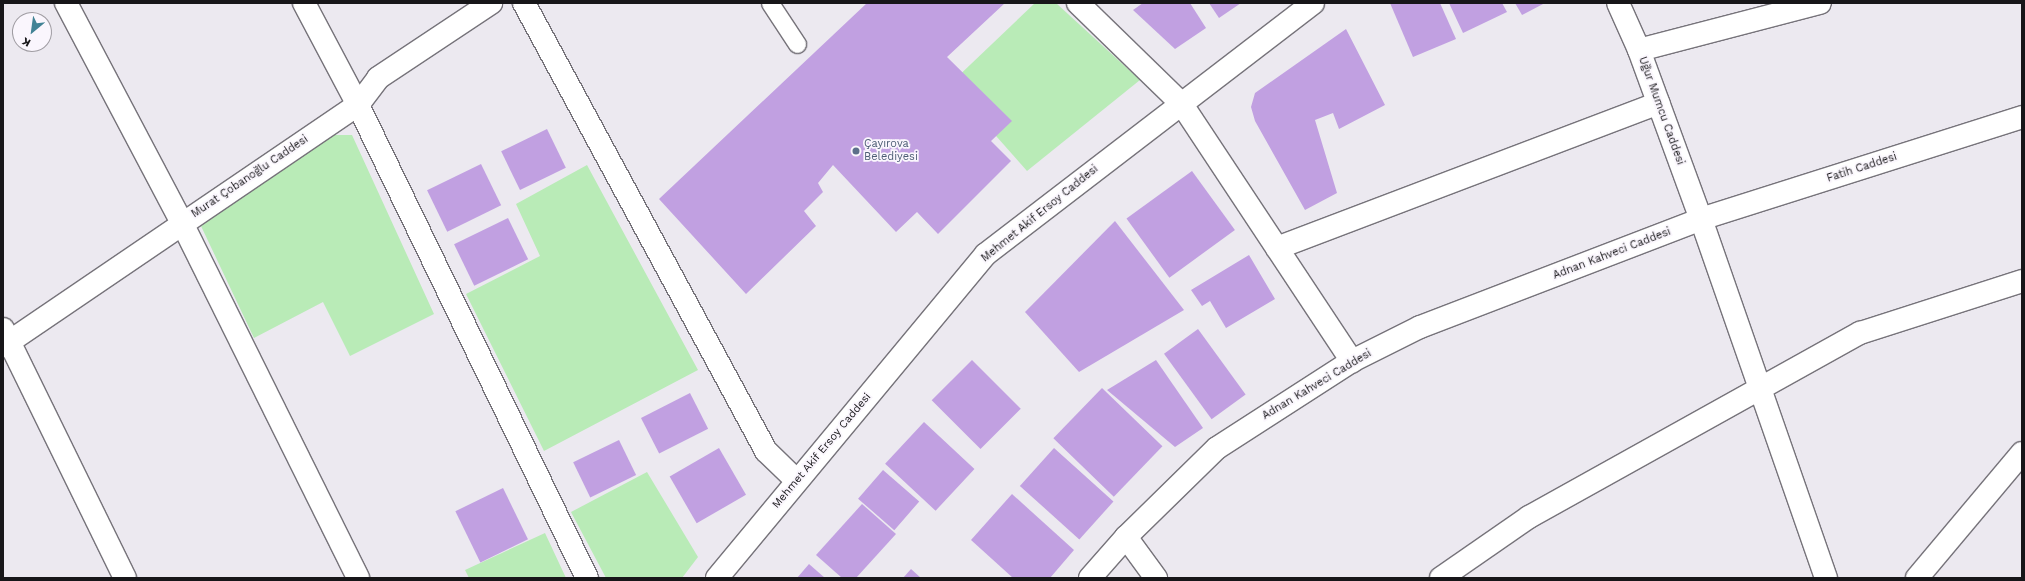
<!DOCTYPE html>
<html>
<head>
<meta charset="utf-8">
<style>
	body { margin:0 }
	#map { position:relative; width:2025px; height:581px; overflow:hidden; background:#ece9f0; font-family:"Work Sans",sans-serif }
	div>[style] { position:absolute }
	.green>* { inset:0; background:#b9ebb7 }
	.building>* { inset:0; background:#c1a0e1; transform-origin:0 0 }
	.roads { filter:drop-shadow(1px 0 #76737a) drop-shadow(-1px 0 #76737a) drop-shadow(0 1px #76737a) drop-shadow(0 -1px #76737a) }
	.service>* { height:17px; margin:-8.5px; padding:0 8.5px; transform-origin:8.5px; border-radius:8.5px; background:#fff }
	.minor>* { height:22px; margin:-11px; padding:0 11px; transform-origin:11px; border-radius:11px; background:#fff }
	.tertiary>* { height:22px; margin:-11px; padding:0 11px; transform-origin:11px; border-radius:11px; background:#fff }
	.secondary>* { height:22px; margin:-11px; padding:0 11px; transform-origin:11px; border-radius:11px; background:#fff }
	.dots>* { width:11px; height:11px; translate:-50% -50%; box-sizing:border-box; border:2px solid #faf6fd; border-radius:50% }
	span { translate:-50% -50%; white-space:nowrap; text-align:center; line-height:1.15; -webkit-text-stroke:3.5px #faf6fd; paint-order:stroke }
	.street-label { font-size:11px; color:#171619 }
	.service-label { font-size:11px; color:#4e5e75 }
	.left { translate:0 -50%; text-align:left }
	.frame { position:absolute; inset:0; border:4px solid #171619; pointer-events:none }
	.north { position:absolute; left:12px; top:12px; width:40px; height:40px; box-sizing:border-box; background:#faf6fd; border:1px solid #9f9ca2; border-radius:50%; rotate:209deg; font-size:11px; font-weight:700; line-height:16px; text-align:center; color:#171619 }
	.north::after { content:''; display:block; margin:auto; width:14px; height:18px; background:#428395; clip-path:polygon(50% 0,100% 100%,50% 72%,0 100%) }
</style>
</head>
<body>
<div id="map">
	<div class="green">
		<div style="clip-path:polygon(1035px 3px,1056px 3px,1140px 80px,1027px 171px,950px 84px)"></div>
		<div style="clip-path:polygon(332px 135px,352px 135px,434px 314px,350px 356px,323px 302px,254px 338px,201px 226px)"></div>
		<div style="clip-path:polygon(587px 165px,698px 370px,544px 451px,466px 294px,540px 256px,516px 204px)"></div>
		<div style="clip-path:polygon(647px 472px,698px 557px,682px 578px,606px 578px,571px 512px)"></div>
		<div style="clip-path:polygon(545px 533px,566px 578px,469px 578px,465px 570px)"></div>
	</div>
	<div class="building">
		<div style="clip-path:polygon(867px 3px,1005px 3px,947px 57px,1012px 121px,991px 141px,1011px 161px,938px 234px,917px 212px,896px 232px,833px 165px,818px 183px,823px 192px,804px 211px,816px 226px,746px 294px,659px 199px)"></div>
		<div style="clip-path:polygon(1143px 3px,1190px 3px,1206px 28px,1175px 49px,1133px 10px)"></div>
		<div style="clip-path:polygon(1209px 3px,1241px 3px,1219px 18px)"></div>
		<div style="clip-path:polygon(1390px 3px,1440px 3px,1456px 39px,1413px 57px)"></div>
		<div style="clip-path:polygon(1449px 3px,1502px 3px,1507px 12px,1463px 33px)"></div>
		<div style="clip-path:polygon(1515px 3px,1545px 3px,1522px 15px)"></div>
		<div style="clip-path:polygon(1346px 29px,1385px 105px,1339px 129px,1333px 113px,1315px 120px,1337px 193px,1305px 210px,1255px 121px,1251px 107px,1255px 93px)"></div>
		<div style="left:547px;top:129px;width:43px;height:51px;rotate:64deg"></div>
		<div style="left:481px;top:164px;width:46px;height:60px;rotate:64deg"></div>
		<div style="left:1192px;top:171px;width:73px;height:81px;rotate:54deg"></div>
		<div style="left:508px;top:218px;width:46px;height:60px;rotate:64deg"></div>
		<div style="clip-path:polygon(1115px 221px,1184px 310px,1079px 372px,1025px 312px)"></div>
		<div style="clip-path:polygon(1249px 255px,1275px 299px,1226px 328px,1210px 301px,1202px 306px,1191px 290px)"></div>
		<div style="left:1198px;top:329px;width:81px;height:42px;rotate:54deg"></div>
		<div style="left:972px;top:360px;width:69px;height:57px;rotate:45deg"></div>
		<div style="clip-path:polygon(1156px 360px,1203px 428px,1175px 447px,1107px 390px)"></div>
		<div style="left:1102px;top:388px;width:84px;height:70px;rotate:44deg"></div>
		<div style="left:690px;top:393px;width:40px;height:55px;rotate:63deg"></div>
		<div style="left:924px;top:422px;width:69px;height:57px;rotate:43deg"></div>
		<div style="left:619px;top:440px;width:39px;height:51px;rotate:64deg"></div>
		<div style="left:719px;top:448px;width:54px;height:57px;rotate:60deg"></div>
		<div style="left:1054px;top:448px;width:80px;height:51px;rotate:42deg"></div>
		<div style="left:883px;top:470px;width:48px;height:38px;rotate:41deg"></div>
		<div style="left:503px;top:488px;width:57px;height:53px;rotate:64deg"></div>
		<div style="clip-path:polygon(1012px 494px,1074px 550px,1050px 578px,1013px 578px,971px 540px)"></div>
		<div style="clip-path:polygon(862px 504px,896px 534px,856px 578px,842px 578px,816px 555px)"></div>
		<div style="clip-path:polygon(809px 564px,825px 578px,797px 578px)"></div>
		<div style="clip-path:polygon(911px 569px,921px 578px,903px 578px)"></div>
	</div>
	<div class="roads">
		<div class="service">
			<div style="left:770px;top:3px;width:49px;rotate:56.6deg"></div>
		</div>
		<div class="minor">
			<div style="left:66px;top:3px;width:249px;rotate:62.2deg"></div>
			<div style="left:182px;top:223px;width:396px;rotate:63.6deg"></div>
			<div style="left:524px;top:3px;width:509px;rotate:61.62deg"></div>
			<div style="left:766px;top:451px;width:43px;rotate:44.1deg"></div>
			<div style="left:1078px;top:3px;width:144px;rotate:44.2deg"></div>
			<div style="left:1181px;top:103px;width:310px;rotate:56.5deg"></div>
			<div style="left:1639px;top:50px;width:187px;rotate:-14.6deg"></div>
			<div style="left:1701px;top:219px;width:380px;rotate:70.8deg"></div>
			<div style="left:1277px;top:248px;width:408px;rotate:-20.8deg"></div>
			<div style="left:3px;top:329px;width:277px;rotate:63.9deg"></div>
			<div style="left:1126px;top:537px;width:51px;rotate:53.8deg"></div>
			<div style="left:1441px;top:578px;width:107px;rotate:-34.7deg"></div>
			<div style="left:1529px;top:517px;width:379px;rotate:-29.1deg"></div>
			<div style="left:1860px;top:333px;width:170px;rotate:-17.8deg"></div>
			<div style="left:1917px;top:578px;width:163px;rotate:-50deg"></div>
		</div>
		<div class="tertiary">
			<div style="left:304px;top:3px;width:115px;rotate:62.1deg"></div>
			<div style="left:358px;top:105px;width:526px;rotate:64.17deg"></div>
			<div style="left:3px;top:346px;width:429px;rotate:-34.2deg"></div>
			<div style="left:358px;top:105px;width:34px;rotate:-53deg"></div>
			<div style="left:378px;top:78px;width:136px;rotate:-33.6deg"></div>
			<div style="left:717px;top:578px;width:421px;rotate:-50.3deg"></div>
			<div style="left:986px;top:254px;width:412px;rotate:-37.5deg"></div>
		</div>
		<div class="secondary">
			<div style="left:1618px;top:3px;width:51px;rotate:65.9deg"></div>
			<div style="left:1639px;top:50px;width:180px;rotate:69.9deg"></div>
			<div style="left:1090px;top:578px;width:55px;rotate:-48.7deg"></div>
			<div style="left:1126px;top:537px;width:127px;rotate:-44.4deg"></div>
			<div style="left:1217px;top:448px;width:161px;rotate:-32.8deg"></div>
			<div style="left:1352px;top:361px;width:76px;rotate:-26.6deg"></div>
			<div style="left:1420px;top:327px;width:301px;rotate:-21deg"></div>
			<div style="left:1701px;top:219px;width:337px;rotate:-17.6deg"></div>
		</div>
	</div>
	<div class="dots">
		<div style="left:856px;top:151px;background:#5c6f8a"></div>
	</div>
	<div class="street-label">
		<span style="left:1661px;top:111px;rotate:70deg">Uğur Mumcu Caddesi</span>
		<span style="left:1862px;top:168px;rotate:-18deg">Fatih Caddesi</span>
		<span style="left:250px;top:177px;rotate:-34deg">Murat Çobanoğlu Caddesi</span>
		<span style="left:1040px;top:214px;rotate:-39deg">Mehmet Akif Ersoy Caddesi</span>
		<span style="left:1612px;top:254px;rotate:-21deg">Adnan Kahveci Caddesi</span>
		<span style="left:1317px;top:385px;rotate:-31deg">Adnan Kahveci Caddesi</span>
		<span style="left:822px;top:451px;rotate:-50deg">Mehmet Akif Ersoy Caddesi</span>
	</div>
	<div class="service-label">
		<span class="left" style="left:864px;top:151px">Çayırova<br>Belediyesi</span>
	</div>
	<div class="frame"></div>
	<div class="north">K</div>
</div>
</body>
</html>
